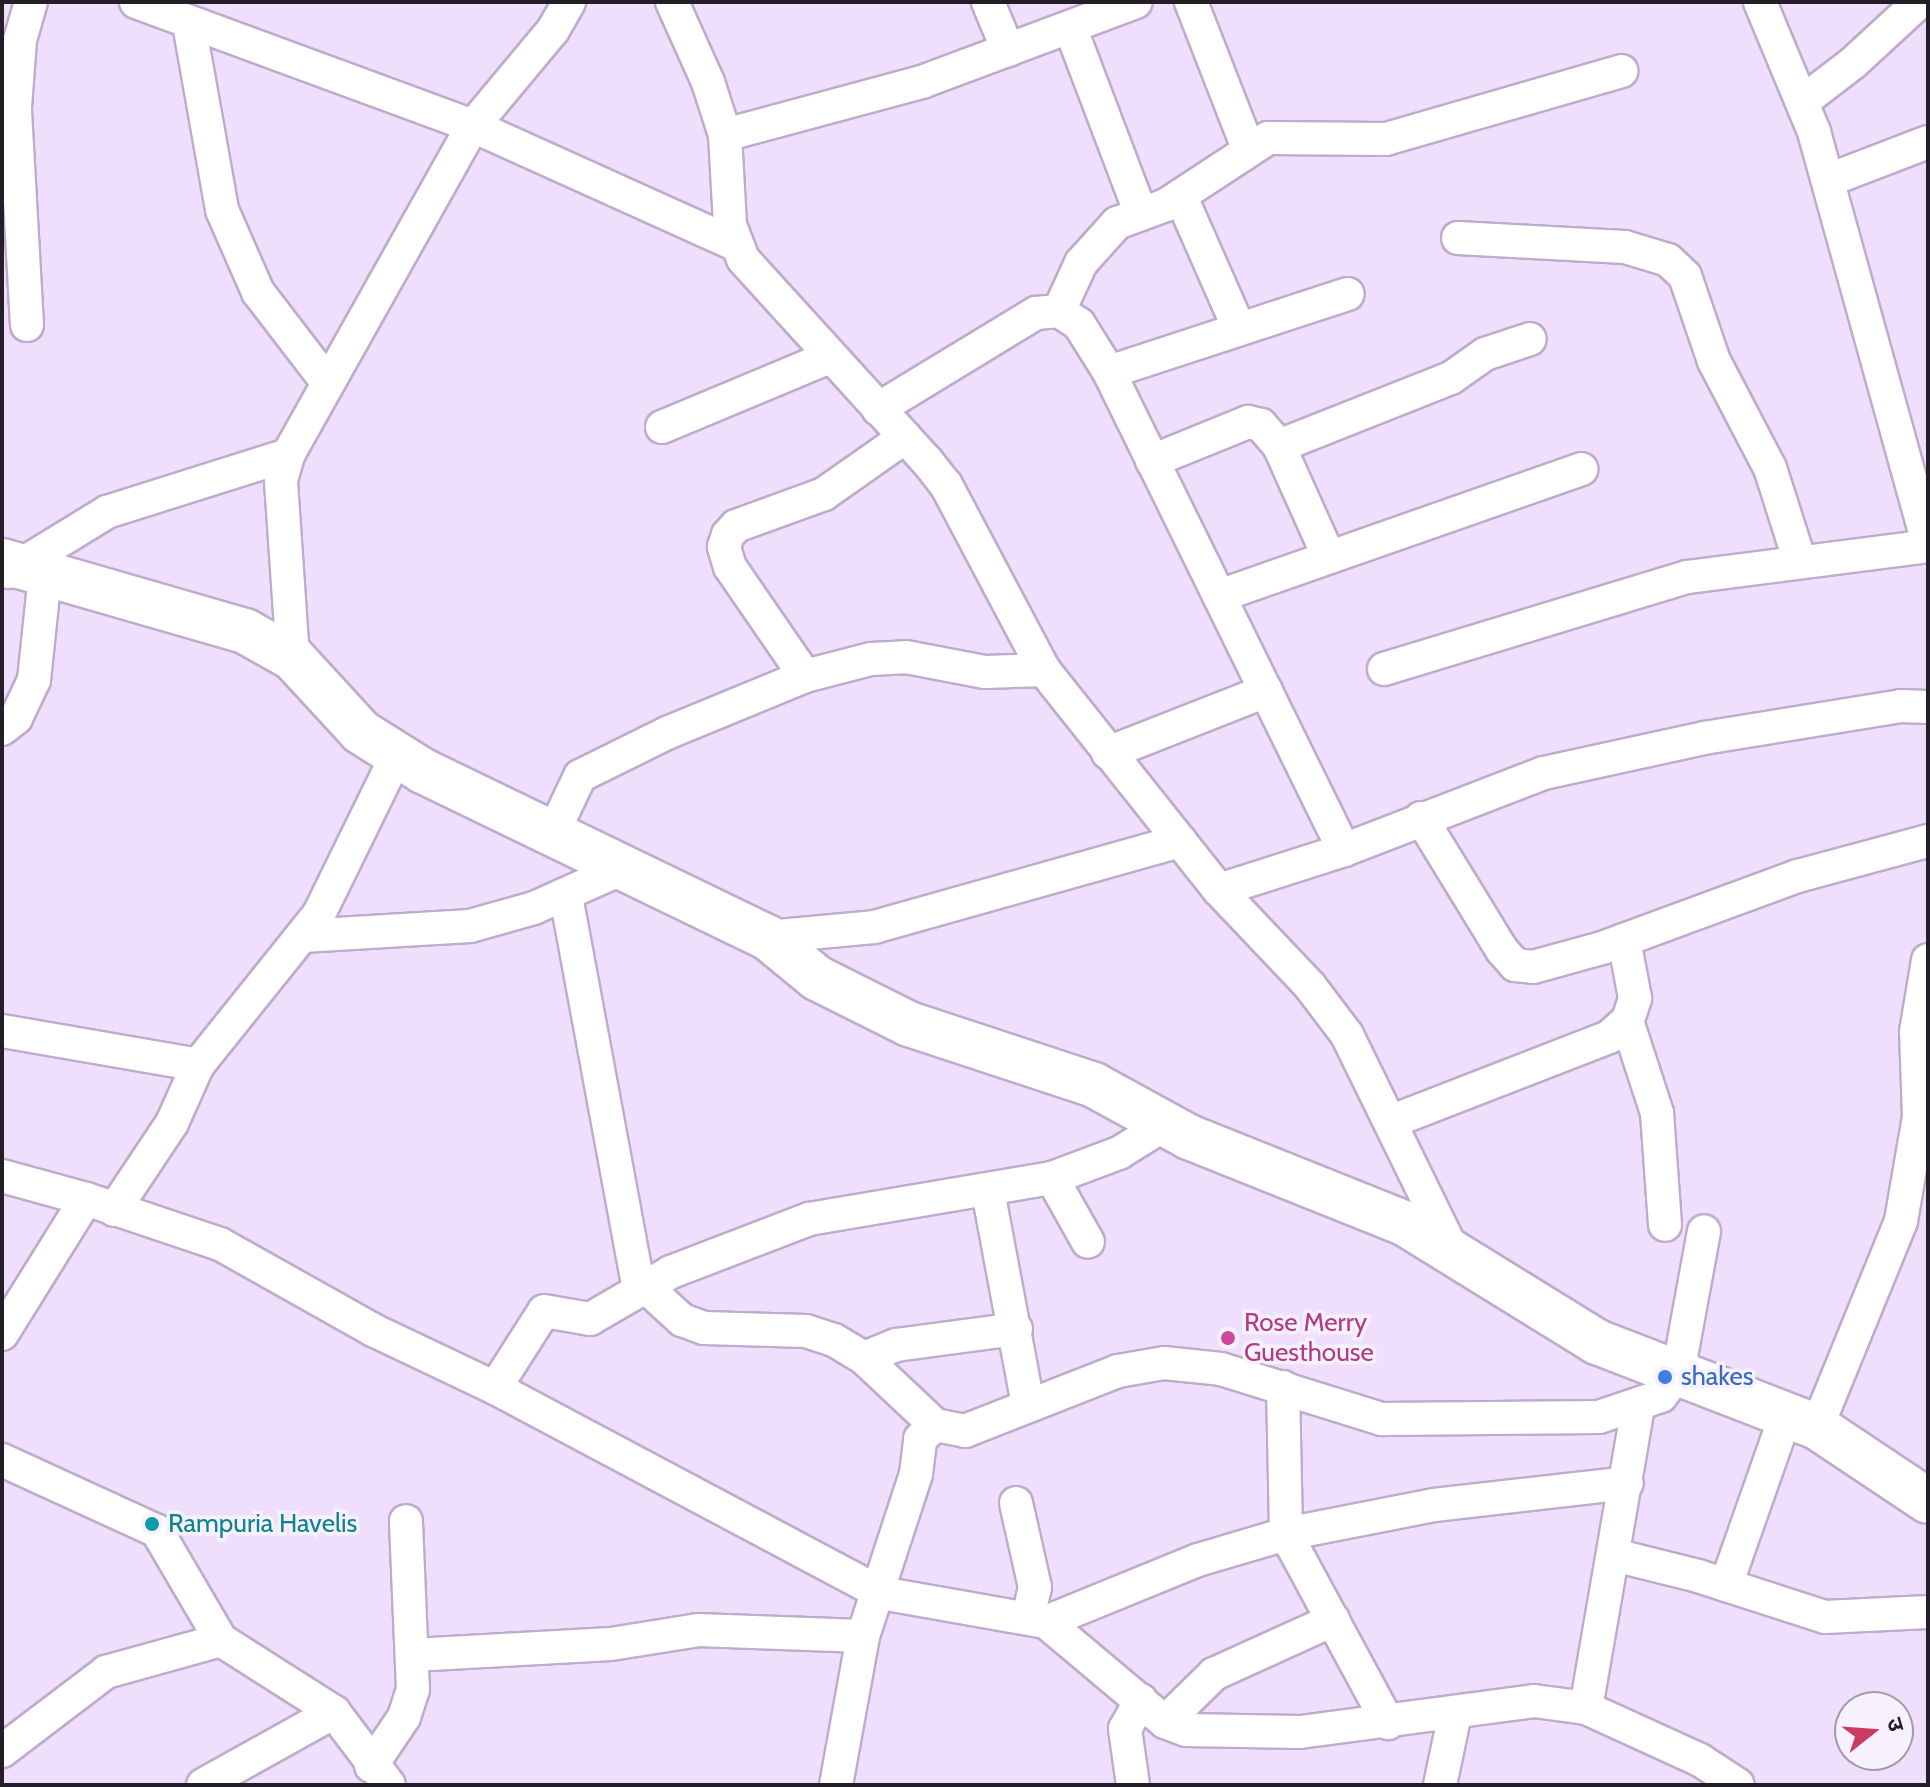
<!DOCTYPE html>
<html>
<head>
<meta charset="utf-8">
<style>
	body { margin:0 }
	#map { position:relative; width:1930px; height:1787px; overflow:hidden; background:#f0defd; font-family:Cabin,"Noto Sans Devanagari",sans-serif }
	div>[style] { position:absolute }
	.roads { filter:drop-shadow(2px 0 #beacca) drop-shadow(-2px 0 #beacca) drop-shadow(0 2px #beacca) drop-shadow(0 -2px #beacca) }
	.street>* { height:32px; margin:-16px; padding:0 16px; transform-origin:16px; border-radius:16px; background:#fff }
	.secondary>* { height:44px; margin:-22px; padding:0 22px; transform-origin:22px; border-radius:22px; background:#fff }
	.dots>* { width:22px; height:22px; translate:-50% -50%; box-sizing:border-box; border:4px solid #f7f0fd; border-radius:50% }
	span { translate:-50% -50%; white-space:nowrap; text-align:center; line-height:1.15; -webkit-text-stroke:7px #f7f0fd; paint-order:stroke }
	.hotel-label { font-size:26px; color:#b23c85 }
	.left { translate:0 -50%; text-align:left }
	.shop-label { font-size:26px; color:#366cbe }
	.culture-label { font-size:26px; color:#0d838f }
	.frame { position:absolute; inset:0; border:4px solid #241e29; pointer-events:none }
	.north { position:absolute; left:1834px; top:1691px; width:80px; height:80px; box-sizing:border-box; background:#f7f0fd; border:2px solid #a39ca8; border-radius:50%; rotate:73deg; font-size:22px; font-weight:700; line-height:32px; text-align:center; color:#241e29 }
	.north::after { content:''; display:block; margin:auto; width:28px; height:36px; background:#cb3c63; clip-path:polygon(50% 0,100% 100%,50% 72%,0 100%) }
</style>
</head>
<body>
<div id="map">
	<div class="roads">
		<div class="street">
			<div style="left:136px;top:2px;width:359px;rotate:20.2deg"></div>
			<div style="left:473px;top:126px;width:290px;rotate:24.3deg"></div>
			<div style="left:672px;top:2px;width:88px;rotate:65.8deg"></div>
			<div style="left:708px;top:82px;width:56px;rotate:72.2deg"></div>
			<div style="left:725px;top:135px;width:90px;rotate:86.8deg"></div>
			<div style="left:730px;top:225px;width:36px;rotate:69deg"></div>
			<div style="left:743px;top:259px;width:273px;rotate:47.7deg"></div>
			<div style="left:927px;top:461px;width:31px;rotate:52deg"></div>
			<div style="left:946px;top:485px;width:209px;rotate:62.1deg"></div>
			<div style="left:1044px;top:670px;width:281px;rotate:51.5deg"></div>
			<div style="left:1219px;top:890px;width:132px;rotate:46.5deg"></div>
			<div style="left:1310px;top:986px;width:61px;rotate:52.9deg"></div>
			<div style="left:1347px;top:1035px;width:241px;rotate:63.9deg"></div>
			<div style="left:988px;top:2px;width:52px;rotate:67.4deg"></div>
			<div style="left:1191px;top:2px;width:157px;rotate:68.7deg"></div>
			<div style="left:1760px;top:2px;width:141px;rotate:67.4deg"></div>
			<div style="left:1814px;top:132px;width:427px;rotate:74.5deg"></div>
			<div style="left:189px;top:24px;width:189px;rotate:79.9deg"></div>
			<div style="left:222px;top:210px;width:90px;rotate:66.3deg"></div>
			<div style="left:258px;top:292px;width:113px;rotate:52.5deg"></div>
			<div style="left:1070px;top:27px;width:200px;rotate:69.2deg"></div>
			<div style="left:1802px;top:102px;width:64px;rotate:-37.4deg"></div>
			<div style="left:1853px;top:63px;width:90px;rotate:-42.7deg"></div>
			<div style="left:725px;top:135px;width:204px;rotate:-15.1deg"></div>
			<div style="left:922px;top:82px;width:228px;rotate:-20.5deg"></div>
			<div style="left:1829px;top:180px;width:106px;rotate:-21deg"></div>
			<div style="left:1181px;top:197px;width:141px;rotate:66.2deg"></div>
			<div style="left:1458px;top:238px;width:167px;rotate:3.1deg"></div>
			<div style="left:1625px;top:247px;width:45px;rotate:16.8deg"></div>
			<div style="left:1668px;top:260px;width:23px;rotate:43deg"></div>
			<div style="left:1685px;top:276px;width:90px;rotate:71.2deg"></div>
			<div style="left:1714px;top:361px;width:121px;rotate:62.4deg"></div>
			<div style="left:1770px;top:468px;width:96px;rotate:72.3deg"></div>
			<div style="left:1059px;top:311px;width:53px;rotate:-65.4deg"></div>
			<div style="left:1081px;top:263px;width:54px;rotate:-48deg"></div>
			<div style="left:1117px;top:223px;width:52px;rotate:-20.2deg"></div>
			<div style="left:1166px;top:205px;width:122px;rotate:-33.3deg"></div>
			<div style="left:1268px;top:138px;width:118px;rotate:0.5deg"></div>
			<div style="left:1386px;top:139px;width:245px;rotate:-16.1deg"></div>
			<div style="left:27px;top:325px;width:218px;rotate:-93.2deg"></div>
			<div style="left:15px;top:107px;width:67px;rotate:-85.7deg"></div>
			<div style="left:20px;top:40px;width:40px;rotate:-74deg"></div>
			<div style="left:1109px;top:372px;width:251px;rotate:-18.1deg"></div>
			<div style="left:878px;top:409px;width:185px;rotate:-31.3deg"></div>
			<div style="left:1036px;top:313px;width:23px;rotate:-5deg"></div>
			<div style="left:1059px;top:311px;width:24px;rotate:33deg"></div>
			<div style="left:1079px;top:324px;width:57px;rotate:58deg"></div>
			<div style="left:1109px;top:372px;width:533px;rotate:63.82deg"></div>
			<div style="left:662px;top:427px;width:181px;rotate:-22.7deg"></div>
			<div style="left:1279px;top:446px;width:185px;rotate:-21.6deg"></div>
			<div style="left:1451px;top:378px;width:42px;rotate:-35.2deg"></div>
			<div style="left:1485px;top:354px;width:47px;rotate:-18.4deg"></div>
			<div style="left:1152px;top:461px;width:104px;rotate:-22.1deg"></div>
			<div style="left:1248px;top:422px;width:13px;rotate:13deg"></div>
			<div style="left:1261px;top:425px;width:28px;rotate:49deg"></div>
			<div style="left:1279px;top:446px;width:122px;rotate:65.8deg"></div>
			<div style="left:9px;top:572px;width:115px;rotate:-31.5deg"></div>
			<div style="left:107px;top:512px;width:190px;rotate:-17.5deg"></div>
			<div style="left:1219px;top:596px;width:384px;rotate:-19.3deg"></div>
			<div style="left:293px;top:658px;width:178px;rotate:-93.9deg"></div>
			<div style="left:281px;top:480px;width:26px;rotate:-74deg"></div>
			<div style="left:288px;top:455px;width:377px;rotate:-60.7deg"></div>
			<div style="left:473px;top:126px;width:125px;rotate:-50.2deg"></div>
			<div style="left:553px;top:30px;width:32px;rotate:-60deg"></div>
			<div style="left:1384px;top:669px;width:317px;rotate:-16.9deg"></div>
			<div style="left:1687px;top:577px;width:243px;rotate:-7.3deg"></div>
			<div style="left:805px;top:676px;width:132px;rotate:-124.5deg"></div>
			<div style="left:730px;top:567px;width:21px;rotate:-107deg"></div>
			<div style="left:724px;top:547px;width:13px;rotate:-72deg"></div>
			<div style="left:728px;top:535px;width:12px;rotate:-48deg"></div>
			<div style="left:736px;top:526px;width:94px;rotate:-20deg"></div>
			<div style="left:824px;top:494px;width:99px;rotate:-35.1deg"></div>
			<div style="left:2px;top:729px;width:18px;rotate:-38deg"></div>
			<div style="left:16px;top:718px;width:42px;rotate:-64.7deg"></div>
			<div style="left:34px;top:680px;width:105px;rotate:-84deg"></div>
			<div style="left:1108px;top:753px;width:170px;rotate:-21.4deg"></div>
			<div style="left:1421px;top:818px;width:155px;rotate:58.5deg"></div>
			<div style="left:1502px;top:950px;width:20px;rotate:49deg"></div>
			<div style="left:1515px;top:965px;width:18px;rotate:6deg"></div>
			<div style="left:1533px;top:967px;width:72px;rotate:-15.4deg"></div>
			<div style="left:1602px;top:948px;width:209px;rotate:-20.2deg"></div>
			<div style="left:1798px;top:876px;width:135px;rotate:-15.1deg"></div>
			<div style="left:552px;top:835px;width:65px;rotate:-64.6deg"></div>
			<div style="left:580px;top:776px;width:97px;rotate:-26.3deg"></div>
			<div style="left:667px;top:733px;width:149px;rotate:-22.4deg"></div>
			<div style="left:805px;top:676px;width:68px;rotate:-14.4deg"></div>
			<div style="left:871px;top:659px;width:35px;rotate:-3deg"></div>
			<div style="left:906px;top:657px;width:80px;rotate:10.8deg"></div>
			<div style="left:985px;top:672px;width:59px;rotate:-1.9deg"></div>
			<div style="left:1219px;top:890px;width:131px;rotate:-17.7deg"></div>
			<div style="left:1344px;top:850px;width:214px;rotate:-21.1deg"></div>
			<div style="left:1544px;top:773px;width:164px;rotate:-12.3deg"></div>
			<div style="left:1704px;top:738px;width:200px;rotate:-9.2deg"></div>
			<div style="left:1901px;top:706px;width:27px;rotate:2deg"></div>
			<div style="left:566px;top:896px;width:390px;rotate:79.5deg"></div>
			<div style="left:637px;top:1279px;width:61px;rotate:42.3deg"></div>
			<div style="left:682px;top:1320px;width:23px;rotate:20deg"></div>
			<div style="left:704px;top:1328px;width:102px;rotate:1.7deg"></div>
			<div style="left:806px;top:1331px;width:29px;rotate:18deg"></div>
			<div style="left:834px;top:1340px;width:35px;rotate:31deg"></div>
			<div style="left:864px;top:1358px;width:98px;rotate:43.3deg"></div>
			<div style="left:303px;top:936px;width:167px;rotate:-3.4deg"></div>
			<div style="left:470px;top:926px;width:66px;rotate:-15.7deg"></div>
			<div style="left:534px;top:908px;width:95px;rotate:-24.1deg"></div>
			<div style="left:767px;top:937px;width:107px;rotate:-5.3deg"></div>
			<div style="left:874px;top:927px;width:318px;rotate:-15.7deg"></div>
			<div style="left:1627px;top:1021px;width:97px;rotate:71.9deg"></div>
			<div style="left:1657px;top:1113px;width:112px;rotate:85.9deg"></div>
			<div style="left:2px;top:1031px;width:199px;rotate:9.8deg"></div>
			<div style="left:1390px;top:1122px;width:235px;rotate:-21.2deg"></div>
			<div style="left:1609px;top:1037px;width:25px;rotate:-42deg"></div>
			<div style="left:1628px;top:1020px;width:23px;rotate:-72deg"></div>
			<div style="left:1635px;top:998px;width:59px;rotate:-100.7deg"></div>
			<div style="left:2px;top:1176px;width:87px;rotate:15.3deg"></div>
			<div style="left:1052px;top:1178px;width:72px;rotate:-20.5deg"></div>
			<div style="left:1119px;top:1153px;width:53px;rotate:-31.9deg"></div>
			<div style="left:988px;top:1191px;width:218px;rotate:79.4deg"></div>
			<div style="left:114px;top:1210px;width:105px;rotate:-56.3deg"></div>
			<div style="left:172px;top:1123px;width:64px;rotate:-65.9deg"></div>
			<div style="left:198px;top:1065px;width:193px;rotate:-51.3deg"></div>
			<div style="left:319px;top:914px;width:177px;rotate:-63.9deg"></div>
			<div style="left:2px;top:1334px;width:159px;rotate:-58.1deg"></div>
			<div style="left:86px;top:1199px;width:141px;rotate:18.6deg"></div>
			<div style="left:220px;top:1244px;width:176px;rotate:29.3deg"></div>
			<div style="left:373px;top:1330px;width:135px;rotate:25.4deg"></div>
			<div style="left:495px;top:1388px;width:437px;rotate:28deg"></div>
			<div style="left:881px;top:1593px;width:168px;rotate:10deg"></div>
			<div style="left:1046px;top:1622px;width:155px;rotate:40deg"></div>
			<div style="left:1165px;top:1722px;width:22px;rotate:21deg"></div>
			<div style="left:1186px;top:1730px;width:114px;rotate:1deg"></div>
			<div style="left:1300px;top:1732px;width:236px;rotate:-7.5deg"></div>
			<div style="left:1534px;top:1701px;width:52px;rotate:7.7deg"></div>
			<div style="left:1586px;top:1708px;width:125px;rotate:24.5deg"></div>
			<div style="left:1700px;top:1760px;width:45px;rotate:33.3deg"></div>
			<div style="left:864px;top:1358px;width:35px;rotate:-22deg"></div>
			<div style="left:896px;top:1345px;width:121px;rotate:-7.6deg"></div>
			<div style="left:1283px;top:1387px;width:147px;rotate:88.8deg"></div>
			<div style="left:1286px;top:1534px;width:215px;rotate:61.6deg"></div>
			<div style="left:495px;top:1388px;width:91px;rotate:-57.5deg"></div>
			<div style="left:544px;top:1311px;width:47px;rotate:9.9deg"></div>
			<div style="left:590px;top:1319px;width:94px;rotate:-30.1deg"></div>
			<div style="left:671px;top:1272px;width:148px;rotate:-21deg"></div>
			<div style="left:809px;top:1219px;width:246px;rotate:-9.6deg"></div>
			<div style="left:1052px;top:1178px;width:73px;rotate:60.6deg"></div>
			<div style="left:1817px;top:1427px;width:222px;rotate:-67.8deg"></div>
			<div style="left:1901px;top:1221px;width:106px;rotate:-80.2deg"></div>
			<div style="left:1919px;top:1117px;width:85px;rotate:-92deg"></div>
			<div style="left:1916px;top:1032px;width:73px;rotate:-80.5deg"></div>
			<div style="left:2px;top:1460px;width:170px;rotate:24.6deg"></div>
			<div style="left:157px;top:1531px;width:126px;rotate:59.6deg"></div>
			<div style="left:221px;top:1640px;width:134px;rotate:32.5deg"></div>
			<div style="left:334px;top:1712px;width:91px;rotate:53deg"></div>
			<div style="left:1016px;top:1503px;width:86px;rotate:77.3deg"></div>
			<div style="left:1035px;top:1587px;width:32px;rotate:103deg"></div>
			<div style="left:1614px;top:1555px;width:87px;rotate:14deg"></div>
			<div style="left:1698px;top:1576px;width:133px;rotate:17.9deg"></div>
			<div style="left:1825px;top:1617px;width:103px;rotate:-2.8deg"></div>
			<div style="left:1726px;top:1585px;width:180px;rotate:-70.6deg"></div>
			<div style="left:1046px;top:1622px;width:164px;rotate:-22.2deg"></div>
			<div style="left:1198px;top:1560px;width:92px;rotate:-16.5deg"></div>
			<div style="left:1286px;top:1534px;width:151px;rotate:-11.1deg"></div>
			<div style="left:1434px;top:1505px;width:194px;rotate:-6.5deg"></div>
			<div style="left:413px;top:1655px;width:198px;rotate:-3.2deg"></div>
			<div style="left:611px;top:1644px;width:88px;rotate:-9.1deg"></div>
			<div style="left:698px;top:1630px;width:165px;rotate:2.1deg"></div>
			<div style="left:1586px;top:1708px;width:306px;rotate:-80.2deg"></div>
			<div style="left:1165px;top:1722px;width:69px;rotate:-44.4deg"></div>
			<div style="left:1214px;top:1674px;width:131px;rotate:-24.4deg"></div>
			<div style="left:2px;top:1751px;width:131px;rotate:-37.2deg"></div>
			<div style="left:106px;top:1672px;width:119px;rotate:-15.5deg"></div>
			<div style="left:371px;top:1766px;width:59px;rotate:-56deg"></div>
			<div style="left:404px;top:1717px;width:28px;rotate:-72deg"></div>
			<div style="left:413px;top:1690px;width:169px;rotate:-92.4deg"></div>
			<div style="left:203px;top:1785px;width:150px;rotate:-29.1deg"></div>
			<div style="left:836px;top:1785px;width:151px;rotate:-79.7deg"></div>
			<div style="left:863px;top:1636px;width:170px;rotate:-71.9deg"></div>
			<div style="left:916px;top:1474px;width:35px;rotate:-83deg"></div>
			<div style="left:920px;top:1439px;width:21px;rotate:-43deg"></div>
			<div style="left:935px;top:1425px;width:31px;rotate:11deg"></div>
			<div style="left:965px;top:1431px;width:164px;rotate:-21.4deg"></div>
			<div style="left:1118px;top:1371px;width:47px;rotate:-9.9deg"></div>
			<div style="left:1164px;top:1363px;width:57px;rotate:6deg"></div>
			<div style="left:1221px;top:1369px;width:169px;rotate:17.3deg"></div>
			<div style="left:1382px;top:1419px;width:217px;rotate:-0.5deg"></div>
			<div style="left:1599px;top:1417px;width:65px;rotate:-18.7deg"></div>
			<div style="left:1661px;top:1396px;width:29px;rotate:-54deg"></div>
			<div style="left:1678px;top:1373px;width:144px;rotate:-79.6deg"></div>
			<div style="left:1133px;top:1785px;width:57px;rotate:-98.1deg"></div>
			<div style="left:1125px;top:1729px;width:33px;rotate:-61deg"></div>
			<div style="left:1440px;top:1785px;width:73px;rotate:-78.1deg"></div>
		</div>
		<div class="secondary">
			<div style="left:2px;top:561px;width:253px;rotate:16.1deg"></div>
			<div style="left:245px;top:631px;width:55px;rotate:29.4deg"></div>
			<div style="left:293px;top:658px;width:100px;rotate:47.4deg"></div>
			<div style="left:361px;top:732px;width:73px;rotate:32.2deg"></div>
			<div style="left:423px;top:771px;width:382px;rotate:25.8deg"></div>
			<div style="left:767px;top:937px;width:65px;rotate:39.4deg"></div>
			<div style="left:817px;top:978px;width:103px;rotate:26.6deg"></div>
			<div style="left:909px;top:1024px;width:195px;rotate:18.2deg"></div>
			<div style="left:1094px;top:1085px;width:108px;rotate:28.7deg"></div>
			<div style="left:1189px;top:1137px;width:234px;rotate:21.8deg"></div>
			<div style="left:1406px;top:1224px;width:225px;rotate:31.7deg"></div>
			<div style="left:1597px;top:1342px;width:236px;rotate:21.1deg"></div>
			<div style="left:1817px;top:1427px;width:133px;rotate:33.7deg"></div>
		</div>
	</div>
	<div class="dots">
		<div style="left:1228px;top:1338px;background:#d1479c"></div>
		<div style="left:1665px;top:1377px;background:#3f7fe0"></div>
		<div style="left:152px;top:1524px;background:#0f9aa8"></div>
	</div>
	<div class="hotel-label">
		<span class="left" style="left:1244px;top:1338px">Rose Merry<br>Guesthouse</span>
	</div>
	<div class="shop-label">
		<span class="left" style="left:1681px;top:1377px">shakes</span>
	</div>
	<div class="culture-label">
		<span class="left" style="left:168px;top:1524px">Rampuria Havelis</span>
	</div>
	<div class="frame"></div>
	<div class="north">उ</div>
</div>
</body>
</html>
